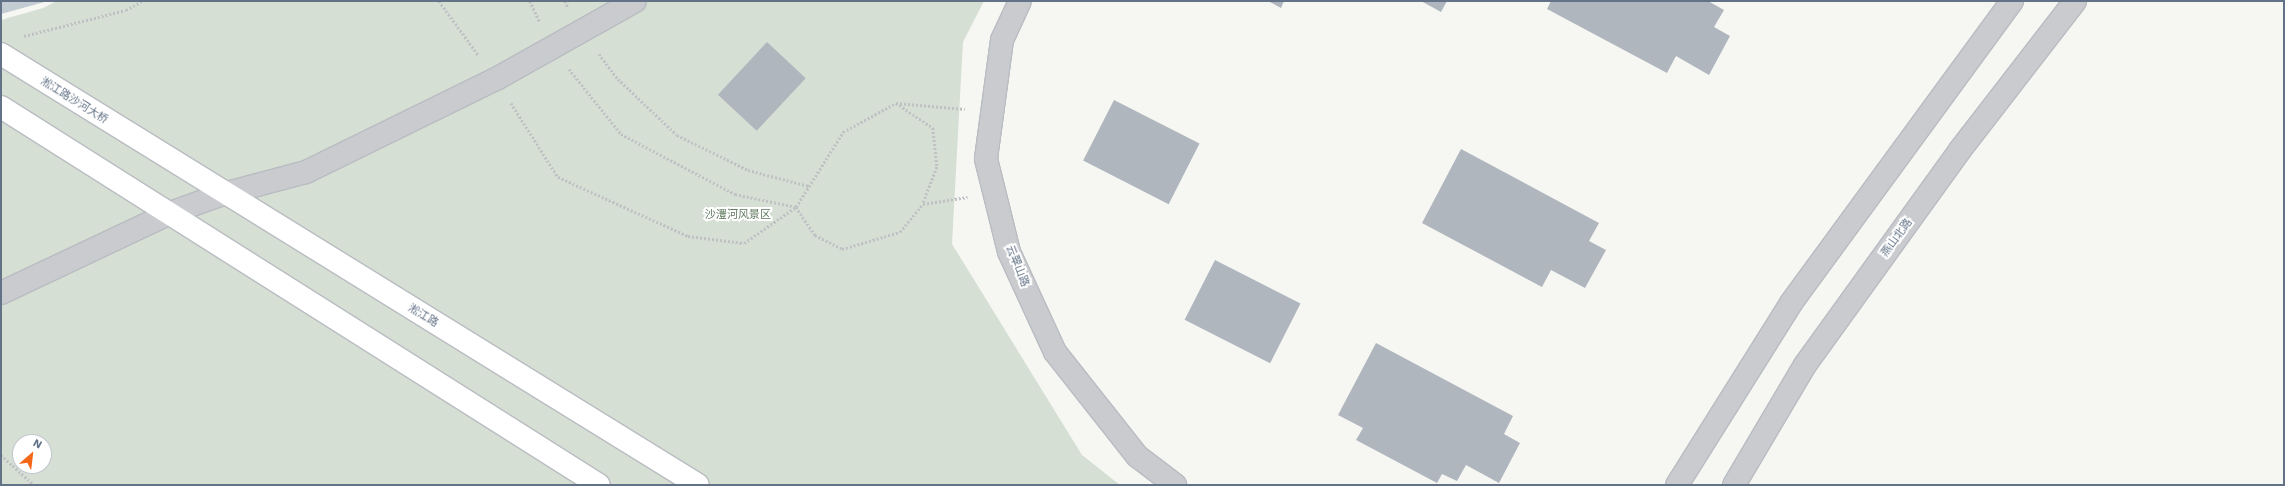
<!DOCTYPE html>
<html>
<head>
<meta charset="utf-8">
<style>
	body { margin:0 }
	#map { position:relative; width:2285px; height:486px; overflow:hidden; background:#f6f7f3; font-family:"Work Sans","Noto Sans SC",sans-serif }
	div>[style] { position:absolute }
	.green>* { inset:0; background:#d6dfd4 }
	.water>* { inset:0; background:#c4ccd3 }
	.building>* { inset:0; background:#b0b6be; transform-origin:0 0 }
	.path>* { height:2.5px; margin-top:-1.25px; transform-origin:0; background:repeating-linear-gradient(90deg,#bfc1c4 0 2px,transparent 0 4px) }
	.roads { filter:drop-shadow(1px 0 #b9bcc1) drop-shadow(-1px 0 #b9bcc1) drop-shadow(0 1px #b9bcc1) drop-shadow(0 -1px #b9bcc1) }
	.minor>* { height:22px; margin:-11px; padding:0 11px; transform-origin:11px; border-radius:11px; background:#c9cbcf }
	.tertiary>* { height:22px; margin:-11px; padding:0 11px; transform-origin:11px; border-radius:11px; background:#c9cbcf }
	.primary>* { height:22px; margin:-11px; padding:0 11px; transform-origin:11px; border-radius:11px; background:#fff }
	span { translate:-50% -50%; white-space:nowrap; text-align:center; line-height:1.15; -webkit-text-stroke:4px #fff; paint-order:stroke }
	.street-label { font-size:11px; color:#637287 }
	.park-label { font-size:11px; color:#60795e }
	.frame { position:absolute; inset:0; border:2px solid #637287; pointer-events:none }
	.north { position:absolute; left:12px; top:434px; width:40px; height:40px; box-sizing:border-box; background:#fff; border:1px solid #c1c7cf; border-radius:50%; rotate:28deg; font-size:11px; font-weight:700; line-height:16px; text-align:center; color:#637287 }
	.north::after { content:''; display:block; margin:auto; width:14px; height:18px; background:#f36717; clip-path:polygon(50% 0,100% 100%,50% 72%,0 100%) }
</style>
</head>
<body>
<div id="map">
	<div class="green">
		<div style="clip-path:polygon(evenodd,57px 1px,984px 1px,963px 42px,952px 244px,1082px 455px,1120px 485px,1px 485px,1px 20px,43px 8px,57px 1px,20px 442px,44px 442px,44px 466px,20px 466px,20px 442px)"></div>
	</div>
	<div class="water">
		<div style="clip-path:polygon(1px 1px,48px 1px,1px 14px)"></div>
	</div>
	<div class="building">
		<div style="clip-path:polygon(1268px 1px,1284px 1px,1281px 8px)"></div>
		<div style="clip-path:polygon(1421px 1px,1447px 1px,1441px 12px)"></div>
		<div style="clip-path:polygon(1551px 1px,1708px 1px,1724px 10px,1714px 27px,1730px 36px,1709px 75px,1676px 56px,1667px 73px,1547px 9px)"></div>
		<div style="left:767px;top:42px;width:53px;height:72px;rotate:43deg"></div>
		<div style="left:1114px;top:100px;width:96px;height:68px;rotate:27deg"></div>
		<div style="clip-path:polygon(1461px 149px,1599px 223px,1589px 241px,1606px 250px,1585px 288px,1551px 270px,1542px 287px,1422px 223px)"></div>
		<div style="left:1215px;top:260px;width:96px;height:67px;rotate:27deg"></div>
		<div style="clip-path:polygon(1376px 343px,1513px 416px,1504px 434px,1520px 443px,1499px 483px,1466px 465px,1457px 481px,1442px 474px,1437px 483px,1356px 440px,1363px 428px,1338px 415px)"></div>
	</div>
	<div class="path">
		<div style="left:439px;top:1px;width:68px;rotate:54deg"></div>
		<div style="left:530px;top:1px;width:23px;rotate:65deg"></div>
		<div style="left:565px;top:1px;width:7px;rotate:63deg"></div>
		<div style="left:24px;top:36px;width:105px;rotate:-14.3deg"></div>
		<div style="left:126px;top:10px;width:18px;rotate:-29deg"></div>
		<div style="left:599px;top:54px;width:31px;rotate:53deg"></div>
		<div style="left:618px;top:79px;width:81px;rotate:43.5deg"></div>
		<div style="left:677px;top:135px;width:79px;rotate:26.2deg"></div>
		<div style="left:748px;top:170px;width:63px;rotate:14.7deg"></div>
		<div style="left:569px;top:69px;width:83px;rotate:51.3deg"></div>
		<div style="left:621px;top:134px;width:129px;rotate:27.8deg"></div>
		<div style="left:735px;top:194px;width:62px;rotate:12deg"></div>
		<div style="left:796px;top:207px;width:89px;rotate:-57.9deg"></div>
		<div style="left:843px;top:132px;width:60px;rotate:-28.7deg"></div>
		<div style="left:896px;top:103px;width:69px;rotate:5deg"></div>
		<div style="left:511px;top:103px;width:88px;rotate:57.6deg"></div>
		<div style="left:558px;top:177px;width:143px;rotate:24.4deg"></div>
		<div style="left:688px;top:236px;width:56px;rotate:7.1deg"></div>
		<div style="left:744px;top:243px;width:63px;rotate:-34.7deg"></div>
		<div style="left:796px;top:207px;width:34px;rotate:56deg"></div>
		<div style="left:815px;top:235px;width:30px;rotate:27deg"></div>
		<div style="left:842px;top:249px;width:60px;rotate:-16.3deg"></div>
		<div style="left:900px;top:232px;width:36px;rotate:-51deg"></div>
		<div style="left:923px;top:204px;width:45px;rotate:-9deg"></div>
		<div style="left:896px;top:103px;width:45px;rotate:34deg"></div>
		<div style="left:933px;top:128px;width:39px;rotate:84deg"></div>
		<div style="left:937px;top:167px;width:40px;rotate:111deg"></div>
		<div style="left:1px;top:455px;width:45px;rotate:42.3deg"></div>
	</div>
	<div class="roads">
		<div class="minor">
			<div style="left:1px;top:293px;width:187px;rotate:-25.3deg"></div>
			<div style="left:170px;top:213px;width:56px;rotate:-19.7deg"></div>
			<div style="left:223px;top:194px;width:86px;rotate:-14.8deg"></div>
			<div style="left:306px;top:172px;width:212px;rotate:-26.1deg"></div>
			<div style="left:496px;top:79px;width:159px;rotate:-29.3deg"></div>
		</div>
		<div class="tertiary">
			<div style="left:1020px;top:1px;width:43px;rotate:114.8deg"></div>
			<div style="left:1002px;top:40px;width:120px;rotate:97.7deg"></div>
			<div style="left:986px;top:159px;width:96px;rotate:76.1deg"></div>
			<div style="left:1009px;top:252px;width:110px;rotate:65.3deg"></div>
			<div style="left:1055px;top:352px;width:132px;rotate:51.7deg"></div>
			<div style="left:1137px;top:456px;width:48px;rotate:37.3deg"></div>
			<div style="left:1677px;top:485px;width:215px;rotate:-57.9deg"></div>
			<div style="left:1791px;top:303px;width:374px;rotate:-53.8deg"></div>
			<div style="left:1734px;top:485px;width:139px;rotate:-59.4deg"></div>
			<div style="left:1805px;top:365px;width:265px;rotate:-54.2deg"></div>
			<div style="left:1960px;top:150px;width:188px;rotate:-52.3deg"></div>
		</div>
		<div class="primary">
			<div style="left:1px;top:54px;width:819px;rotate:31.73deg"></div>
			<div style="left:1px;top:107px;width:707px;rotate:32.3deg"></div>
		</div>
	</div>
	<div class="street-label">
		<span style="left:74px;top:101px;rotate:32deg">淞江路沙河大桥</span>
		<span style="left:1897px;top:238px;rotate:-54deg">燕山北路</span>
		<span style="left:1017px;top:266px;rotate:68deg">云翠山路</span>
		<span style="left:423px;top:316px;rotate:31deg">淞江路</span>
	</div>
	<div class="park-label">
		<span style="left:738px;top:215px">沙澧河风景区</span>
	</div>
	<div class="frame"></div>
	<div class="north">N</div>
</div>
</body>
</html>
